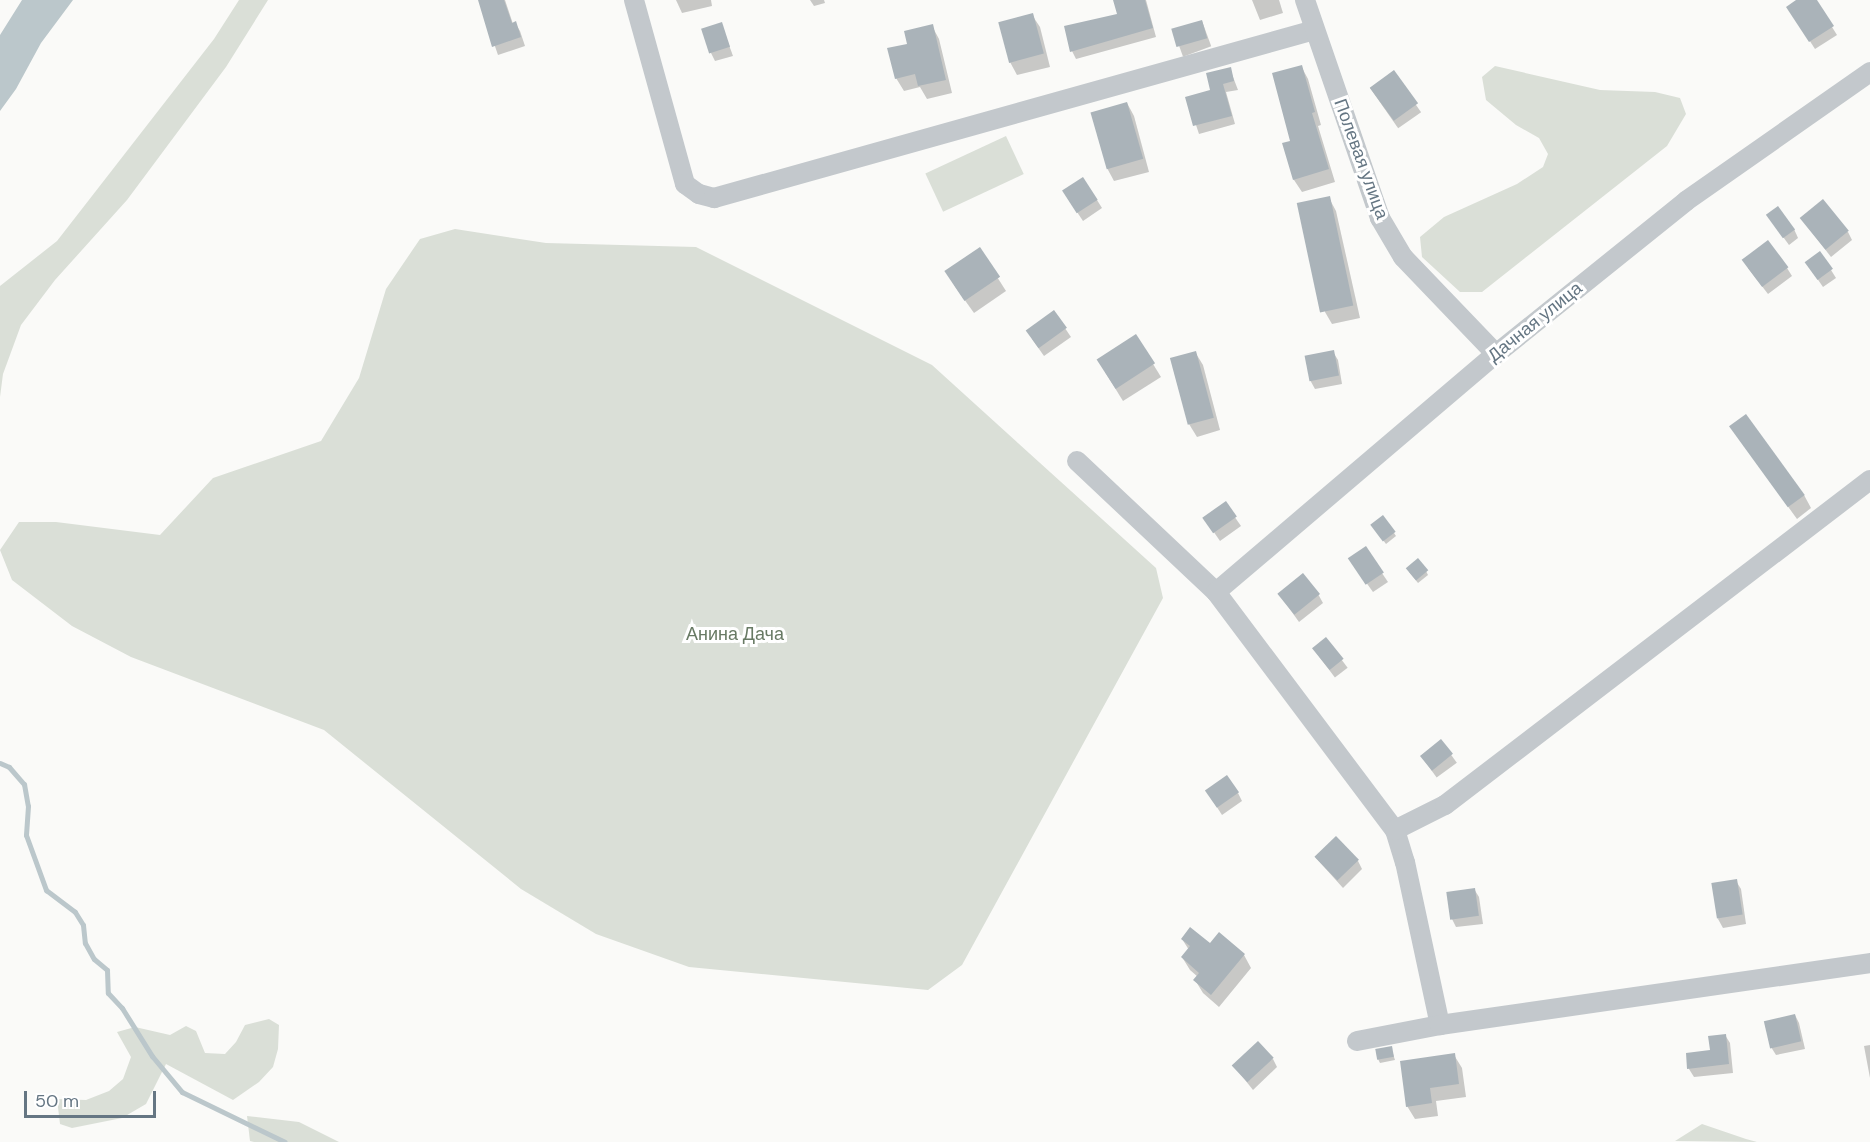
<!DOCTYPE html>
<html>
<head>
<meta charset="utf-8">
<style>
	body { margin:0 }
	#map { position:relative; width:1870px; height:1142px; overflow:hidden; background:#fafaf8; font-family:"DM Sans",sans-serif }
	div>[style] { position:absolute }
	.green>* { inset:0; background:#dadfd7; transform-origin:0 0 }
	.water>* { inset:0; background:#bbc7cb }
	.shadow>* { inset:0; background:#0003; transform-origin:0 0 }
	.stream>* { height:5px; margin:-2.5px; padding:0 2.5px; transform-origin:2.5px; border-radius:2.5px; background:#bbc7cb }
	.building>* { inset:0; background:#aab3b9; transform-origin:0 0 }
	.minor>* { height:20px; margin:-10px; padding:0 10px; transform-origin:10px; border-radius:10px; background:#c3c8cc }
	span { translate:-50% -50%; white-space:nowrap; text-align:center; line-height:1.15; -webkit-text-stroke:6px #fff; paint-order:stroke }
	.street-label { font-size:18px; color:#657683 }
	.park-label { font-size:18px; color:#687a64 }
	.scale { position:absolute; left:24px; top:1091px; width:132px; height:27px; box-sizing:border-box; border:3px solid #657683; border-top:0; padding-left:8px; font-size:18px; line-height:21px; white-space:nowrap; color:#657683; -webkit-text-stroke:4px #fff; paint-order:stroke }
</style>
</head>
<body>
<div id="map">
	<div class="green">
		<div style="clip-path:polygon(239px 0,268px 0,226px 67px,127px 200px,55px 280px,21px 325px,3px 374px,0 397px,0 286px,57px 241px,214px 39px)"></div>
		<div style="clip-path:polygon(1495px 66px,1600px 90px,1655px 92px,1680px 98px,1686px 114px,1667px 146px,1482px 292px,1460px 292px,1422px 257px,1420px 237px,1444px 217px,1517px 184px,1543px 167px,1548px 154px,1539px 138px,1516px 125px,1486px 100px,1482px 77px)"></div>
		<div style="left:1006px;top:136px;width:42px;height:89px;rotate:65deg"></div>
		<div style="clip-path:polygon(455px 229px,546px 243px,696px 247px,932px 365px,1156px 568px,1163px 598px,962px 965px,928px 990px,689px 967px,596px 934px,521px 889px,324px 730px,131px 657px,72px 626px,12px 580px,0 550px,19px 522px,56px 522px,160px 535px,213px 478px,321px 441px,359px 378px,386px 289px,420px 239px)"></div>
		<div style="clip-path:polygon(269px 1019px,279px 1025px,278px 1049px,273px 1067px,259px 1082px,233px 1100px,166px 1064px,146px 1104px,122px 1118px,72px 1128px,60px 1124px,57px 1099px,86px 1100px,109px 1091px,123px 1079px,131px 1057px,117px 1032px,135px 1027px,170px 1035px,186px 1026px,196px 1031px,205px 1053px,225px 1054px,236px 1042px,245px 1025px)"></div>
		<div style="clip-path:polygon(247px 1116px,299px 1122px,339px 1142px,254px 1142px,250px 1141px)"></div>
		<div style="clip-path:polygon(1702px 1124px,1746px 1139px,1757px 1142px,1675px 1141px)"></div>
	</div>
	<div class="water">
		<div style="clip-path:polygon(22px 0,73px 0,41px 43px,16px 89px,0 111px,0 35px)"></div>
	</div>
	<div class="shadow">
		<div style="clip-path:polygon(479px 0,505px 0,513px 24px,515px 23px,520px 31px,525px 46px,498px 55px)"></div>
		<div style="clip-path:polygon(676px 0,711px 0,712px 6px,682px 13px)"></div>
		<div style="clip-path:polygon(810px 0,824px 0,825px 3px,814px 6px)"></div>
		<div style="clip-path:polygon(1115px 0,1146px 0,1156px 37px,1076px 59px,1072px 51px,1119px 15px)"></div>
		<div style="clip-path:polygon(1252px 0,1279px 0,1283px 13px,1260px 20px)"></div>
		<div style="clip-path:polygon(1799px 0,1815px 0,1837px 35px,1815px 49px,1793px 15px)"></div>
		<div style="clip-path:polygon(1032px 15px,1040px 27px,1050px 67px,1017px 75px,1010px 62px)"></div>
		<div style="left:1202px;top:21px;width:27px;height:30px;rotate:70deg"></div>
		<div style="clip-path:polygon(721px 23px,733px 56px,715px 61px,711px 53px)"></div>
		<div style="clip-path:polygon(932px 26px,939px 39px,952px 93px,927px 99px,920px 87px,904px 91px,896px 78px,909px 45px)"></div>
		<div style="clip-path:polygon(1301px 66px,1308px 79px,1321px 125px,1318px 126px,1335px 182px,1302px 192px,1294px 180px,1292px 142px)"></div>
		<div style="clip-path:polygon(1230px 69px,1238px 90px,1226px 92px,1235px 124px,1199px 134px,1187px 98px,1212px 91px)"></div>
		<div style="left:1393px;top:72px;width:49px;height:28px;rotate:55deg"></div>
		<div style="clip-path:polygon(1127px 103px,1134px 116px,1149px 172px,1114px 181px,1107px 168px)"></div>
		<div style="clip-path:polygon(1329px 198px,1336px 211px,1360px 318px,1332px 324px,1325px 312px)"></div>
		<div style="clip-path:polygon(1069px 200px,1097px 200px,1102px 208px,1083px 221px)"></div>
		<div style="clip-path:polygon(1773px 223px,1794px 229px,1798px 238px,1789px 245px)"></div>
		<div style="clip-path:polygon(1807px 226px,1848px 232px,1852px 240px,1831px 257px)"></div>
		<div style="clip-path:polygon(980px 250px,1006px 291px,974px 313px,954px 285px)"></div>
		<div style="clip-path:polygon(1748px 268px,1787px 268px,1792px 276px,1768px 294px)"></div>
		<div style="clip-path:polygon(1831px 270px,1836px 278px,1823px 287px,1812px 271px)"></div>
		<div style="clip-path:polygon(1054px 312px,1071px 337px,1044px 356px,1032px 339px)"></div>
		<div style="clip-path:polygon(1195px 352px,1203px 365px,1220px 430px,1197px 437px,1189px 424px,1172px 359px)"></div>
		<div style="clip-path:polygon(1333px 352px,1338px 360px,1342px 384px,1315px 389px,1310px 380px)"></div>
		<div style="clip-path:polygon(1153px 364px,1161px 377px,1123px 401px,1105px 372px)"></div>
		<div style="clip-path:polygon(1739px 439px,1804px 495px,1811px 508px,1797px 519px)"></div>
		<div style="clip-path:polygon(1225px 503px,1241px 526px,1220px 541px,1209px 525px)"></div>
		<div style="clip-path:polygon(1374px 528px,1394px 533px,1396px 536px,1386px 544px)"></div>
		<div style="clip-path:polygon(1365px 548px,1388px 582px,1373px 592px,1355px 567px)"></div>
		<div style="clip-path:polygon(1426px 571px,1428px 575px,1418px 583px,1409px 572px)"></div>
		<div style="clip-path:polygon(1279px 594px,1318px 594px,1323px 603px,1299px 622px)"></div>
		<div style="left:1326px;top:639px;width:36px;height:16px;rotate:53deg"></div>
		<div style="left:1441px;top:741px;width:27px;height:25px;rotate:54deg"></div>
		<div style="clip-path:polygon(1238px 793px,1242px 801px,1222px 815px,1211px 798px)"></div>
		<div style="clip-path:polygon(1316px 858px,1358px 861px,1362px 869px,1343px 888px)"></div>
		<div style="clip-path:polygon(1736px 881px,1741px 889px,1746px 924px,1723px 928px,1718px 919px)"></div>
		<div style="clip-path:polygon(1474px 889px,1479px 897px,1483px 924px,1456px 927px,1452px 919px)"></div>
		<div style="clip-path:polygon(1182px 939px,1244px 955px,1251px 968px,1219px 1007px,1203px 993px,1195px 980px,1198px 977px,1190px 970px,1182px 957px,1189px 950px)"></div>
		<div style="clip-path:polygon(1795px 1015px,1799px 1023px,1805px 1049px,1776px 1055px,1771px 1047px)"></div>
		<div style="clip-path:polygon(1725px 1035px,1730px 1043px,1733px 1073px,1694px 1077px,1689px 1069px,1687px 1054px,1711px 1051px)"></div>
		<div style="clip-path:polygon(1870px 1045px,1870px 1078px,1864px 1046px)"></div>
		<div style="clip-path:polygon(1391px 1048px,1395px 1060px,1380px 1063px,1378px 1059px)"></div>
		<div style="clip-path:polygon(1454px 1055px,1462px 1068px,1466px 1097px,1436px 1101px,1438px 1116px,1415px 1119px,1407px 1106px)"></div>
		<div style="clip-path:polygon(1273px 1059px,1277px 1067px,1253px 1090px,1234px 1066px)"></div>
	</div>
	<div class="stream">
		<div style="left:0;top:763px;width:10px;rotate:24deg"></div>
		<div style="left:9px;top:767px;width:23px;rotate:49deg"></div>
		<div style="left:24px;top:784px;width:22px;rotate:80deg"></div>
		<div style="left:28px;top:806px;width:29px;rotate:94deg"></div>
		<div style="left:26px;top:835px;width:59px;rotate:70deg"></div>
		<div style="left:46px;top:890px;width:36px;rotate:37deg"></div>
		<div style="left:75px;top:912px;width:15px;rotate:58deg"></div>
		<div style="left:83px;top:925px;width:18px;rotate:84deg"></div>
		<div style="left:85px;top:943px;width:18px;rotate:61deg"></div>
		<div style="left:94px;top:959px;width:17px;rotate:40deg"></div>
		<div style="left:107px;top:970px;width:23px;rotate:88deg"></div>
		<div style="left:108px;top:993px;width:21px;rotate:47deg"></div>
		<div style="left:122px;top:1008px;width:57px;rotate:58deg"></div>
		<div style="left:152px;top:1056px;width:47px;rotate:50.2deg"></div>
		<div style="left:182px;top:1092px;width:114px;rotate:25.9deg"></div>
	</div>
	<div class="building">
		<div style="clip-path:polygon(478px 0,504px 0,512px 23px,516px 21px,521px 37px,492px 47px)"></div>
		<div style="clip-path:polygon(1113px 0,1145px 0,1153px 28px,1070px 52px,1064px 26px,1117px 14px)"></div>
		<div style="clip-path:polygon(1796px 0,1817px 0,1834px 26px,1809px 42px,1786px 7px)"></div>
		<div style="left:1033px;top:13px;width:42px;height:36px;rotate:75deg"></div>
		<div style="left:1202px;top:20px;width:19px;height:32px;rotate:74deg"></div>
		<div style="left:722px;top:22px;width:26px;height:22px;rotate:72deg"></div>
		<div style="clip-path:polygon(933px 24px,946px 80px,918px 86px,915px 74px,895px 79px,887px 48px,907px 44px,904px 31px)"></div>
		<div style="clip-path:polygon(1302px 65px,1315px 112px,1312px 113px,1329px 169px,1293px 180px,1282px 143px,1290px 141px,1272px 73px)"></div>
		<div style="clip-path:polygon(1231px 67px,1234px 81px,1223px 84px,1232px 116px,1193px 126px,1185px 97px,1210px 90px,1206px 73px)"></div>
		<div style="left:1394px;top:70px;width:41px;height:30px;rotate:54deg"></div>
		<div style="left:1127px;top:102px;width:59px;height:38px;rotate:74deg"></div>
		<div style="left:1083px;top:177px;width:27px;height:25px;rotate:57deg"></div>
		<div style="left:1330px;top:196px;width:112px;height:34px;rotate:78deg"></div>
		<div style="left:1823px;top:199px;width:41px;height:30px;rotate:51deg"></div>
		<div style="left:1778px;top:206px;width:29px;height:15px;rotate:54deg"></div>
		<div style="left:1768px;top:240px;width:34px;height:33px;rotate:53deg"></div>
		<div style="left:980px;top:247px;width:36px;height:43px;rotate:56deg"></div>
		<div style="left:1820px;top:251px;width:22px;height:19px;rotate:54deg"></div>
		<div style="left:1054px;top:310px;width:22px;height:35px;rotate:54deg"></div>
		<div style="left:1136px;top:334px;width:35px;height:47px;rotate:57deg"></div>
		<div style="left:1334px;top:350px;width:26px;height:30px;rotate:79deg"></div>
		<div style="left:1196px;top:351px;width:69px;height:27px;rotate:75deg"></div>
		<div style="left:1746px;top:414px;width:100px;height:21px;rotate:54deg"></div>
		<div style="left:1226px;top:501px;width:19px;height:29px;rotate:55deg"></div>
		<div style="left:1383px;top:515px;width:21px;height:16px;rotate:53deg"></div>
		<div style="left:1366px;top:546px;width:32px;height:22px;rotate:56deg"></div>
		<div style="left:1418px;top:558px;width:16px;height:16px;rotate:50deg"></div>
		<div style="left:1303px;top:573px;width:27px;height:33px;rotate:51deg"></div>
		<div style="left:1326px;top:637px;width:28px;height:18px;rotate:51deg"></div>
		<div style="left:1441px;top:739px;width:19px;height:27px;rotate:51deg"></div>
		<div style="left:1227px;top:775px;width:21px;height:27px;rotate:55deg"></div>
		<div style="left:1336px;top:836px;width:33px;height:30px;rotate:46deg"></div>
		<div style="left:1737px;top:879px;width:36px;height:26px;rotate:81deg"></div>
		<div style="left:1475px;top:888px;width:28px;height:29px;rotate:82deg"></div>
		<div style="clip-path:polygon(1190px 927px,1210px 943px,1219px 932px,1245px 954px,1211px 995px,1193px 980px,1199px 973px,1181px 957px,1190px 946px,1181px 939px)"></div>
		<div style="left:1795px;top:1014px;width:28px;height:32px;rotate:77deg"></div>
		<div style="clip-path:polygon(1726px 1034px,1729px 1064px,1687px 1069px,1686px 1053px,1710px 1050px,1708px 1036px)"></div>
		<div style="left:1258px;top:1041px;width:23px;height:36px;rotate:47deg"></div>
		<div style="left:1392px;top:1046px;width:11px;height:17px;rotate:80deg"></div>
		<div style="clip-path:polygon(1455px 1053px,1459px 1084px,1430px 1088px,1432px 1103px,1406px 1107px,1400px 1061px)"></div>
	</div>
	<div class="minor">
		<div style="left:634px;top:0;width:191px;rotate:74.5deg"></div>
		<div style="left:685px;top:184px;width:17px;rotate:36deg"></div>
		<div style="left:699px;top:194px;width:16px;rotate:15deg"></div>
		<div style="left:714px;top:198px;width:623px;rotate:-15.64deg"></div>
		<div style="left:1305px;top:0;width:231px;rotate:71deg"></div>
		<div style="left:1380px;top:218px;width:45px;rotate:59.5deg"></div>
		<div style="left:1403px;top:257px;width:134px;rotate:46.2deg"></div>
		<div style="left:1077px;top:461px;width:191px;rotate:43.3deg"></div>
		<div style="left:1216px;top:592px;width:298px;rotate:53.1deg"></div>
		<div style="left:1395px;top:830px;width:34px;rotate:73deg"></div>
		<div style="left:1405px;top:862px;width:167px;rotate:77.9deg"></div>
		<div style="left:1216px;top:592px;width:367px;rotate:-40.4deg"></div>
		<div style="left:1496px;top:354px;width:244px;rotate:-38.8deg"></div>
		<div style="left:1686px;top:201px;width:225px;rotate:-35deg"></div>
		<div style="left:1395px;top:830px;width:56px;rotate:-26.6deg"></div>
		<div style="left:1445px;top:805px;width:535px;rotate:-37.41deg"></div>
		<div style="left:1357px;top:1041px;width:85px;rotate:-10.9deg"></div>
		<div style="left:1440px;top:1025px;width:434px;rotate:-8.2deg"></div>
	</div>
	<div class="street-label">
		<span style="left:1361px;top:159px;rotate:70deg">Полевая улица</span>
		<span style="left:1535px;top:322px;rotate:-39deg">Дачная улица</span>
	</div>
	<div class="park-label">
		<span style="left:735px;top:634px">Анина Дача</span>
	</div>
	<div class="scale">50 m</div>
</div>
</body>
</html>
